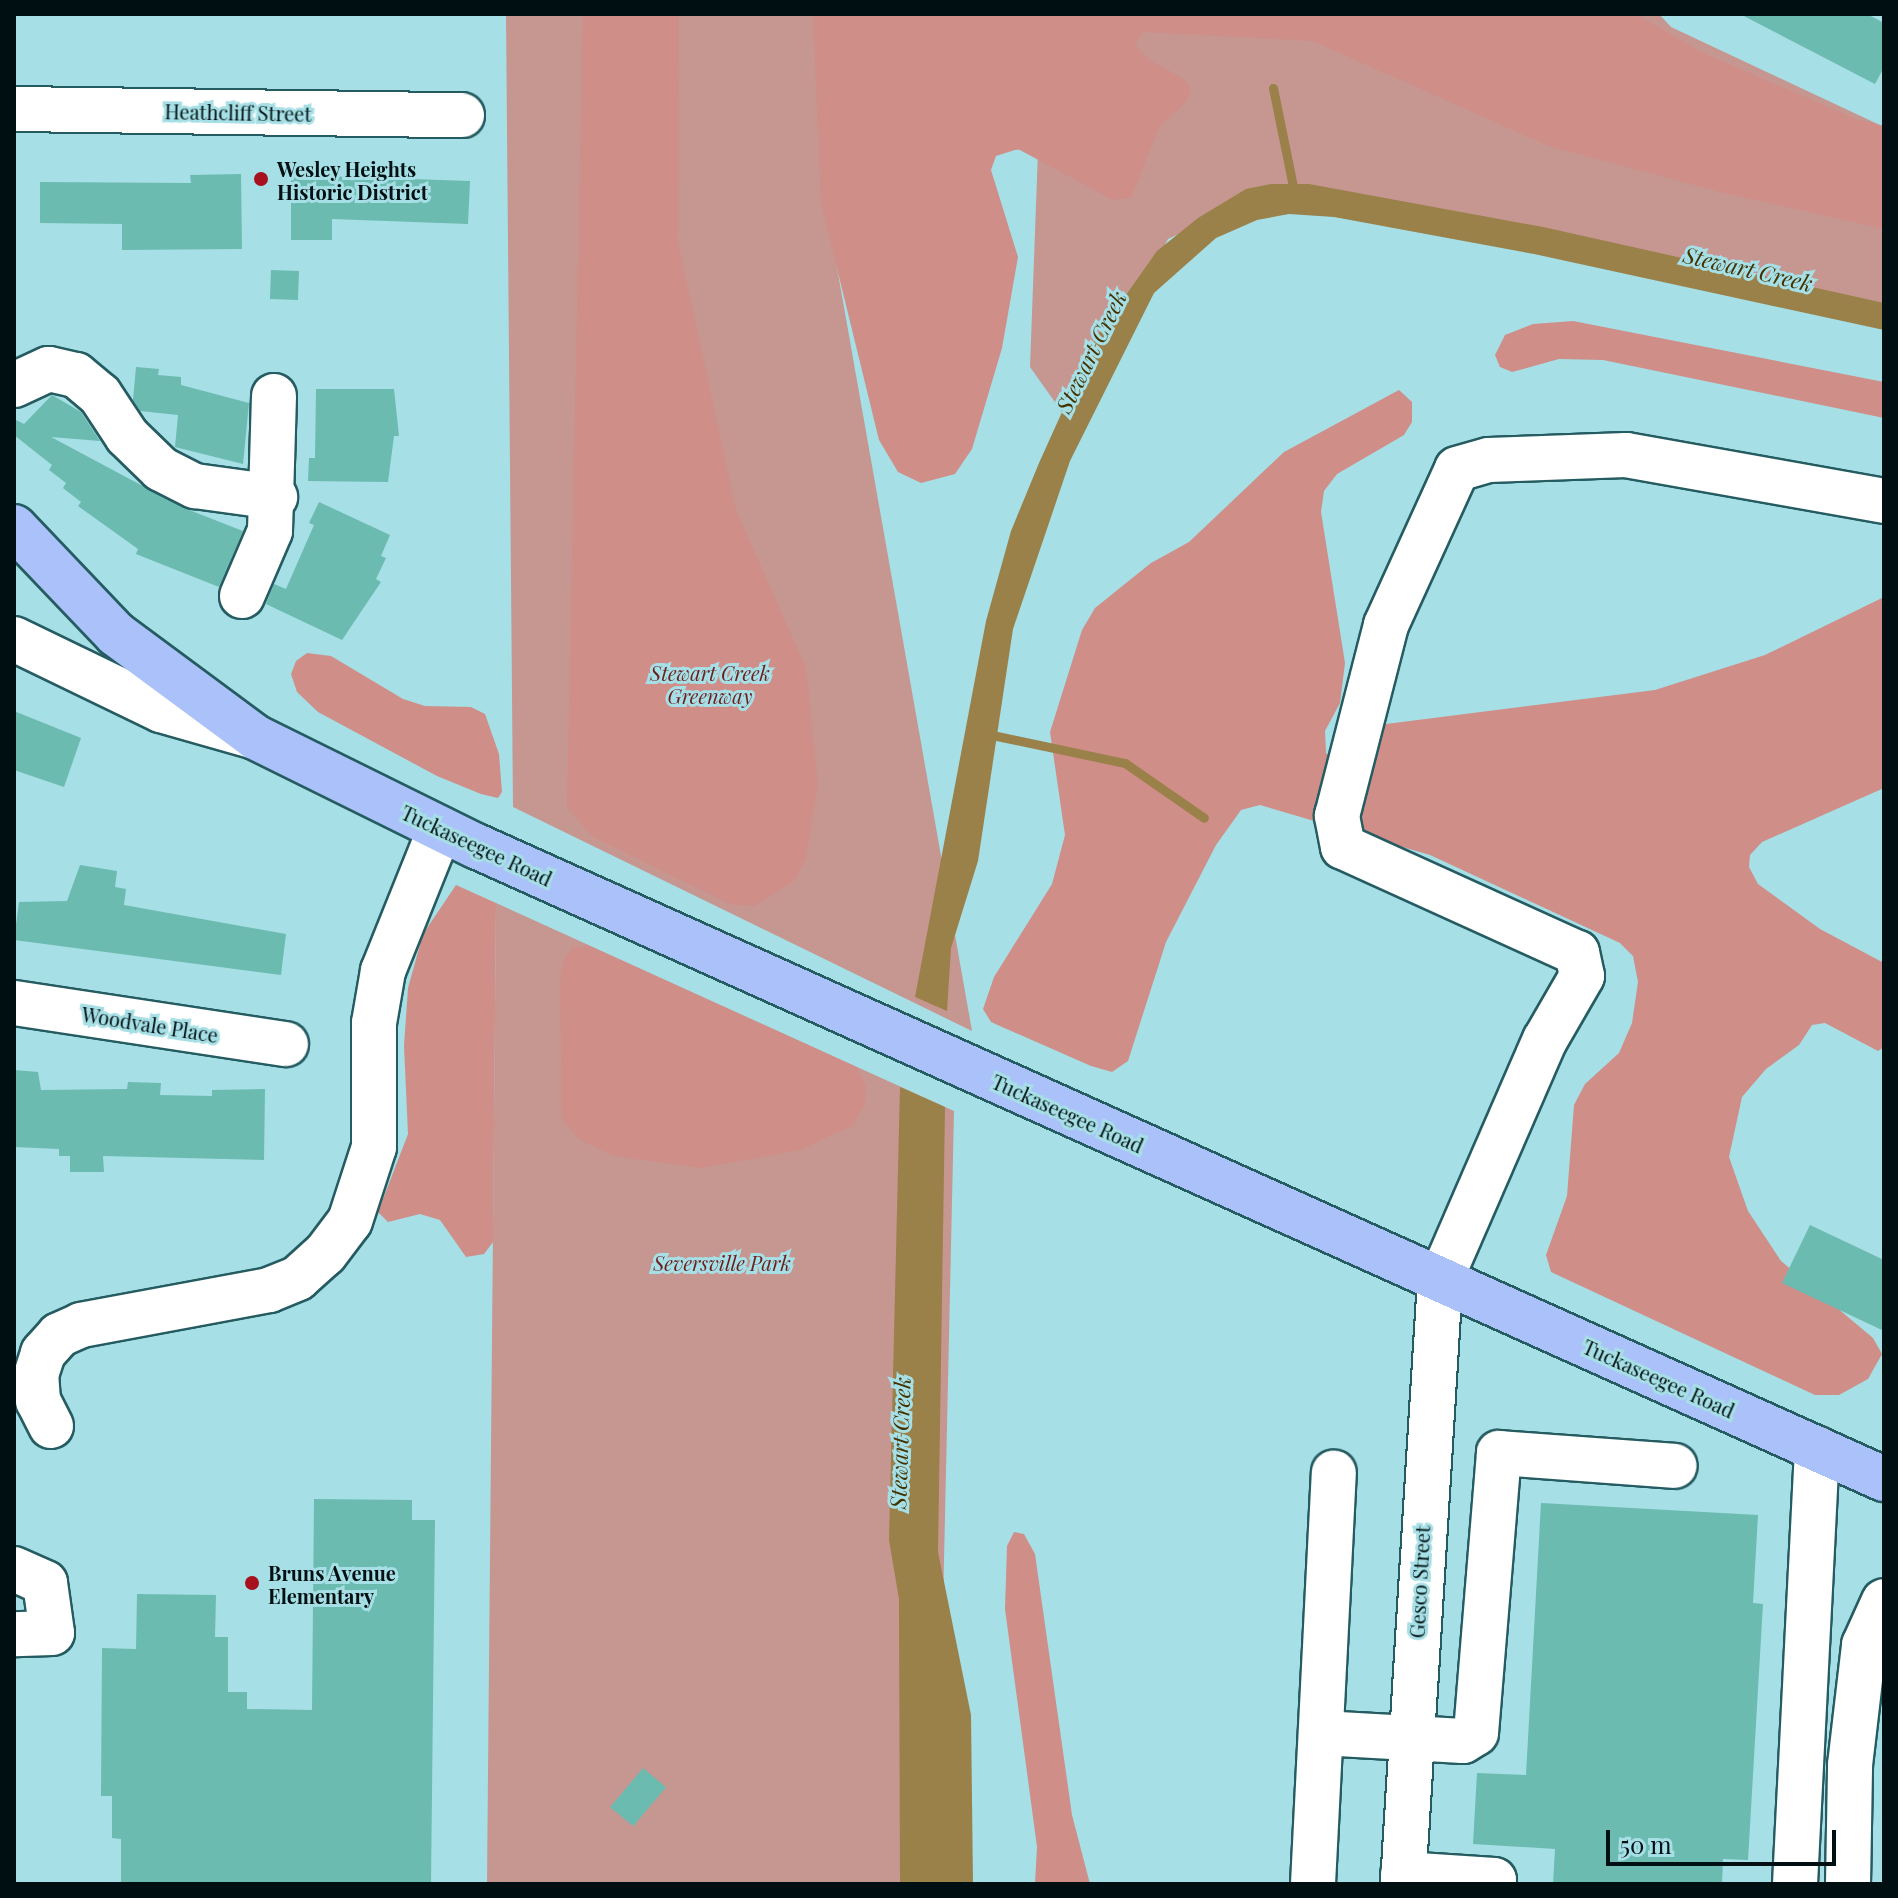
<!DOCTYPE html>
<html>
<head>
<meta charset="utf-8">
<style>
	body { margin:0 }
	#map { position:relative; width:1898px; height:1898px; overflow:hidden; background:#a6dfe5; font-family:"Playfair Display",serif }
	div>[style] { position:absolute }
	.green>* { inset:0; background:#c69691 }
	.forest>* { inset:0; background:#cf8e88 }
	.water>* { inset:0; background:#9a8049 }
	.stream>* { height:9px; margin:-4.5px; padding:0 4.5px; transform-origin:4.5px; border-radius:4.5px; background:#9a8049 }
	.building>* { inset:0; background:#6bbbb1; transform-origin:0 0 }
	.roads { filter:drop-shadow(2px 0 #255c62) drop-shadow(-2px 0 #255c62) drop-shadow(0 2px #255c62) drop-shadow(0 -2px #255c62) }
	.minor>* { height:44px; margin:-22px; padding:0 22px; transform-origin:22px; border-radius:22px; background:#fff }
	.major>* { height:44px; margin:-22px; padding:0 22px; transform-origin:22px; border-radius:22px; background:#aac2f9 }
	.dots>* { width:22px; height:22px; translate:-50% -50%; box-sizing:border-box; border:4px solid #a6dfe5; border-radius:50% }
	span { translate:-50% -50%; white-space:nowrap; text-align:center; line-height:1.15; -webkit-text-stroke:6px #a6dfe5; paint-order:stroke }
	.street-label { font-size:20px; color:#001012 }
	.poi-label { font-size:20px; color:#001012; font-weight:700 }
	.left { translate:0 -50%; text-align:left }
	.park-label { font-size:20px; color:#6c1e1d; font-style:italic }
	.water-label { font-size:22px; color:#433100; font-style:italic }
	.frame { position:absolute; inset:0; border:16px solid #001012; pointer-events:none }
	.scale { position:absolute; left:1606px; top:1830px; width:230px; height:36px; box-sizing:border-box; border:4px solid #001012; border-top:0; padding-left:10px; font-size:24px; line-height:28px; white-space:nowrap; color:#001012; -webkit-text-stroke:6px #a6dfe5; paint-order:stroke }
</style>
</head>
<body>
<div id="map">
	<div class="green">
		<div style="clip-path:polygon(506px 14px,1659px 14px,1671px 27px,1884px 127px,1884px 320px,1523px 240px,1240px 205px,1168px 239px,1072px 426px,1030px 367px,1038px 151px,845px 138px,833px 245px,972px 1031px,513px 807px)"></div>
		<div style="clip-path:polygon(496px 903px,954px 1111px,937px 1876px,944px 1884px,487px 1884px)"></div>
	</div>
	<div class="forest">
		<div style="clip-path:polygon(583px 14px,679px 14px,678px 242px,736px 510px,806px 668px,818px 786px,806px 858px,795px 880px,754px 906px,729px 904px,592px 836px,567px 807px)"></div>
		<div style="clip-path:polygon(813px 14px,1636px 14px,1701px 52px,1856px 119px,1884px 126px,1884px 229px,1720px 192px,1549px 146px,1313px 41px,1143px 32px,1135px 44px,1144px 56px,1185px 80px,1191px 90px,1185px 103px,1159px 127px,1131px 198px,1113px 200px,1018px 149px,996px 156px,991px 170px,1018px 257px,1002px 348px,972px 449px,955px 474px,921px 483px,898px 472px,879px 440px,821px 203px)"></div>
		<div style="clip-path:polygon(1573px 321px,1884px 382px,1884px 418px,1603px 360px,1559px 359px,1512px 372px,1500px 367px,1495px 355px,1505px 335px,1533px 324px)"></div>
		<div style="clip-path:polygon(1399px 390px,1412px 402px,1412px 422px,1404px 435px,1337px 474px,1324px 491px,1321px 512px,1345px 663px,1340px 703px,1325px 731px,1326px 753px,1341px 766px,1372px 747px,1386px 724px,1655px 690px,1765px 655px,1884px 597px,1884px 788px,1762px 842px,1750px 855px,1749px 867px,1758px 884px,1820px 929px,1884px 963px,1884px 1047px,1878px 1051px,1825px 1023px,1812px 1025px,1799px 1045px,1766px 1069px,1742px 1097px,1729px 1157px,1748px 1211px,1781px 1261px,1873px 1338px,1882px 1354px,1868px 1379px,1839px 1395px,1815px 1395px,1551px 1272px,1546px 1255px,1567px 1196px,1574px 1105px,1585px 1084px,1619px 1053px,1632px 1023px,1638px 982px,1633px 956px,1620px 943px,1430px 855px,1260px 805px,1241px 810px,1216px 845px,1166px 942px,1128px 1061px,1112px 1072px,1091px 1066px,991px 1022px,983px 1009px,994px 977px,1052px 884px,1065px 835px,1050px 732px,1082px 630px,1095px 608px,1151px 563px,1189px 542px,1284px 452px)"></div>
		<div style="clip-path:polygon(307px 653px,331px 656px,403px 699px,425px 706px,471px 707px,485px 714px,499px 754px,502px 792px,498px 798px,481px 794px,437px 776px,318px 712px,297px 692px,291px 674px,296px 661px)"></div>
		<div style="clip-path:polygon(456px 885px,496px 903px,493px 1242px,484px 1254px,466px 1257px,440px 1220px,420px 1214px,388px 1222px,378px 1212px,408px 1134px,404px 1046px,408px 988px,423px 934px)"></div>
		<div style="clip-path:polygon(587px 945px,856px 1067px,866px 1086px,865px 1104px,853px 1125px,800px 1150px,701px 1168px,614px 1156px,580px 1140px,562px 1119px,560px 985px,563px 961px,572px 948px)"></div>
		<div style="clip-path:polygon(1014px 1532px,1024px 1534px,1035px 1554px,1072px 1815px,1090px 1884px,1035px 1884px,1037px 1847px,1005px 1609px,1007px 1546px)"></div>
	</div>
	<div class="water">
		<div style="clip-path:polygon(1271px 184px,1309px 184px,1543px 227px,1884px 303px,1884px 330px,1534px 254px,1334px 217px,1289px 214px,1257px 220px,1216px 238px,1154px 293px,1070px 461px,1013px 629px,978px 861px,951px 948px,947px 1011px,915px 997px,986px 621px,1011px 531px,1039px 463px,1095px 339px,1157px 251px,1198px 218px,1246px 189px)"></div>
		<div style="clip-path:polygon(900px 1087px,945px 1107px,938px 1552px,971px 1715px,973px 1884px,900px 1884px,899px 1599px,889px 1540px)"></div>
	</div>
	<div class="stream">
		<div style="left:1273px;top:88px;width:110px;rotate:78.5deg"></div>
		<div style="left:981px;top:737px;width:11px;rotate:-10deg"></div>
		<div style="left:992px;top:735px;width:136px;rotate:11.9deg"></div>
		<div style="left:1125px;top:763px;width:96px;rotate:34.8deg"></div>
	</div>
	<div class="building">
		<div style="clip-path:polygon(1740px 14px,1867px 14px,1884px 23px,1884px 67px,1875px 84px)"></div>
		<div style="clip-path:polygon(241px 174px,242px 249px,122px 250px,122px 224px,40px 223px,40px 182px,191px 183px,190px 175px)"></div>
		<div style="clip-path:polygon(291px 175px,470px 181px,468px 224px,332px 219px,332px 240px,291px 240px)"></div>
		<div style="left:271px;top:270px;width:28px;height:29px;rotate:2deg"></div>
		<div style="clip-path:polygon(136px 367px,159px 369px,158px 375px,181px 377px,181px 385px,249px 403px,243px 464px,175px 447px,178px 415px,140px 411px,133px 400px)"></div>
		<div style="clip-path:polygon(316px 389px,394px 389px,399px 436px,394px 436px,388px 482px,308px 481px,309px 458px,315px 458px)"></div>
		<div style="clip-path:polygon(52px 395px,81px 412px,100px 441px,51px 437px,184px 508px,243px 531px,219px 587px,136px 554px,138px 549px,78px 506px,81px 502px,63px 488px,66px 483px,49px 470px,52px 465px,14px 435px,14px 419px,24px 424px)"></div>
		<div style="clip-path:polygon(319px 502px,390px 535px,381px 556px,386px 558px,376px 579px,381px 582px,342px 640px,266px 604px,274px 584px,286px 589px,314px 525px,309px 523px)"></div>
		<div style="clip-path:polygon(14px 711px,81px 738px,64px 787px,14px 770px)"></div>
		<div style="clip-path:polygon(80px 865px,117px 871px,115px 887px,126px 889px,124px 905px,286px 934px,281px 975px,14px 940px,19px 902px,67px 901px)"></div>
		<div style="clip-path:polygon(14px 1070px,38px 1072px,41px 1090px,127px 1089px,128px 1082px,161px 1083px,160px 1095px,212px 1096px,212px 1090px,265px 1089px,264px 1160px,103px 1156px,104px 1172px,70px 1172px,70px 1156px,59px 1156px,59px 1149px,14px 1147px)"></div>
		<div style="clip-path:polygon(1810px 1225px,1884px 1260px,1884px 1331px,1782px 1283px)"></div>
		<div style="clip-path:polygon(314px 1499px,412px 1500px,412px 1520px,435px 1520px,431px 1884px,121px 1884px,121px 1839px,112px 1838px,112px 1796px,101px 1796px,102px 1648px,136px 1649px,137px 1594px,216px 1595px,215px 1637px,228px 1637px,228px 1692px,247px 1692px,247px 1709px,312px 1710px)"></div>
		<div style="clip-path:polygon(1541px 1503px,1758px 1515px,1753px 1603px,1763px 1604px,1748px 1860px,1723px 1859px,1722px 1884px,1553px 1884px,1555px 1849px,1473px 1844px,1477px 1773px,1526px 1775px)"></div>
		<div style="left:643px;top:1768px;width:30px;height:51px;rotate:40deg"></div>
	</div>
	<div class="roads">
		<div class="minor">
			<div style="left:14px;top:109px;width:448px;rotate:0.8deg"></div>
			<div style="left:14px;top:385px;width:38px;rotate:-25deg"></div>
			<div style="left:49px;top:369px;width:28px;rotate:13deg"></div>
			<div style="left:76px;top:375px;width:31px;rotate:40deg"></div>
			<div style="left:100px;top:395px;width:49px;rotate:56.6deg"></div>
			<div style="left:127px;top:436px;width:47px;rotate:44.1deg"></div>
			<div style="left:161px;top:469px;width:38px;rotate:27deg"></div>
			<div style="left:195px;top:486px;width:81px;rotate:7.8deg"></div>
			<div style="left:242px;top:596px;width:71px;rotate:-66.7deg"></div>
			<div style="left:270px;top:531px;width:135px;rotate:-88.3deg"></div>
			<div style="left:14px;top:639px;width:163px;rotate:25.8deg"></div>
			<div style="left:161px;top:710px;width:95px;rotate:15.9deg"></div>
			<div style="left:14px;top:1003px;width:275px;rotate:8.6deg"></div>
			<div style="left:51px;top:1426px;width:28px;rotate:-117deg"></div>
			<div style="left:38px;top:1401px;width:26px;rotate:-94deg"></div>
			<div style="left:36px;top:1375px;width:23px;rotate:-72deg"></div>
			<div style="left:43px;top:1353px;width:24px;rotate:-48deg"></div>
			<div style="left:59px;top:1335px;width:24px;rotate:-24deg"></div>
			<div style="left:81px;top:1325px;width:191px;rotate:-10.5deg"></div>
			<div style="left:269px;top:1290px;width:31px;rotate:-22deg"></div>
			<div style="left:298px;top:1278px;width:36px;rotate:-42deg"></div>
			<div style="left:325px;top:1254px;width:41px;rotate:-52.9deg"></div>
			<div style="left:350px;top:1221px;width:78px;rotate:-72deg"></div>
			<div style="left:374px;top:1147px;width:124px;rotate:-90deg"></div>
			<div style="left:374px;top:1023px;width:53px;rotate:-80.2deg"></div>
			<div style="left:383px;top:971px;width:153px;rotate:-68.1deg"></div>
			<div style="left:14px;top:1569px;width:34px;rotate:24deg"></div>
			<div style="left:45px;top:1583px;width:50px;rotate:82deg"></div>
			<div style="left:52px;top:1633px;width:38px;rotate:178deg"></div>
			<div style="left:1321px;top:1733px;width:142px;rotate:3.2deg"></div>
			<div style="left:1463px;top:1741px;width:15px;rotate:-32deg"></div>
			<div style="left:1476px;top:1733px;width:281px;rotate:-85.3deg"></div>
			<div style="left:1499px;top:1453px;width:176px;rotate:4.2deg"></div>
			<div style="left:1403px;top:1874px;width:91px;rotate:3.8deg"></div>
			<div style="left:1494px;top:1880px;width:4px;rotate:90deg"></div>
			<div style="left:1313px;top:1884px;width:412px;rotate:-87.1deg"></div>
			<div style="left:1403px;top:1884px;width:604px;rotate:-86.49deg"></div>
			<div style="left:1440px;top:1281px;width:263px;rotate:-66.5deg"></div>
			<div style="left:1545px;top:1040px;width:74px;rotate:-60deg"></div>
			<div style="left:1582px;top:976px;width:24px;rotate:-102deg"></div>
			<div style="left:1577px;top:953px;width:257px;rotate:-155.6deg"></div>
			<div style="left:1343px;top:847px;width:32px;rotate:-101deg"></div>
			<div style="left:1337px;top:816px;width:197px;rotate:-75.6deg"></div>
			<div style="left:1386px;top:625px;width:171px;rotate:-65.5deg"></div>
			<div style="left:1457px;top:469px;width:33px;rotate:-16deg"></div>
			<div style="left:1489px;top:460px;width:137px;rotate:-2.1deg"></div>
			<div style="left:1626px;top:455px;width:262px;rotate:10.1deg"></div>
			<div style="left:1795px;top:1884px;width:436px;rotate:-87.1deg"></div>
			<div style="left:1848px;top:1884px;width:119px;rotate:-89deg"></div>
			<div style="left:1850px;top:1765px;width:121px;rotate:-83.3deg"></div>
			<div style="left:1864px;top:1645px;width:48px;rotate:-65.6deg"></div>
		</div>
		<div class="major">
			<div style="left:14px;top:527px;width:148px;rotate:46.4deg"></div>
			<div style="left:116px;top:634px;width:173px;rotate:36.5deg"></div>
			<div style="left:255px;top:737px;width:246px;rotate:26.3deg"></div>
			<div style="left:476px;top:846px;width:1544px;rotate:24.21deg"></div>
		</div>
	</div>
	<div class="dots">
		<div style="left:261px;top:179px;background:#a7111e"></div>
		<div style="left:252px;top:1583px;background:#a7111e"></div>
	</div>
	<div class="street-label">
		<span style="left:238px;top:112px;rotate:1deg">Heathcliff Street</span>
		<span style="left:477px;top:845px;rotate:25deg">Tuckaseegee Road</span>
		<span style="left:150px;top:1024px;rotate:9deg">Woodvale Place</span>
		<span style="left:1068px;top:1113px;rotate:24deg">Tuckaseegee Road</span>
		<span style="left:1659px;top:1378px;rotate:24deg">Tuckaseegee Road</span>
		<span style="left:1419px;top:1582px;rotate:-87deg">Gesco Street</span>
	</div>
	<div class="poi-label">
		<span class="left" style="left:277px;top:180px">Wesley Heights<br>Historic District</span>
		<span class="left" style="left:268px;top:1584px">Bruns Avenue<br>Elementary</span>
	</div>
	<div class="park-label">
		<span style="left:710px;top:684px">Stewart Creek<br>Greenway</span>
		<span style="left:722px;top:1262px">Seversville Park</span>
	</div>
	<div class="water-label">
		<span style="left:1748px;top:269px;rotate:13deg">Stewart Creek</span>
		<span style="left:1091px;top:352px;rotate:-64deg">Stewart Creek</span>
		<span style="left:900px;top:1443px;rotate:-88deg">Stewart Creek</span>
	</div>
	<div class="frame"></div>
	<div class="scale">50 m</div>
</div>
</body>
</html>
